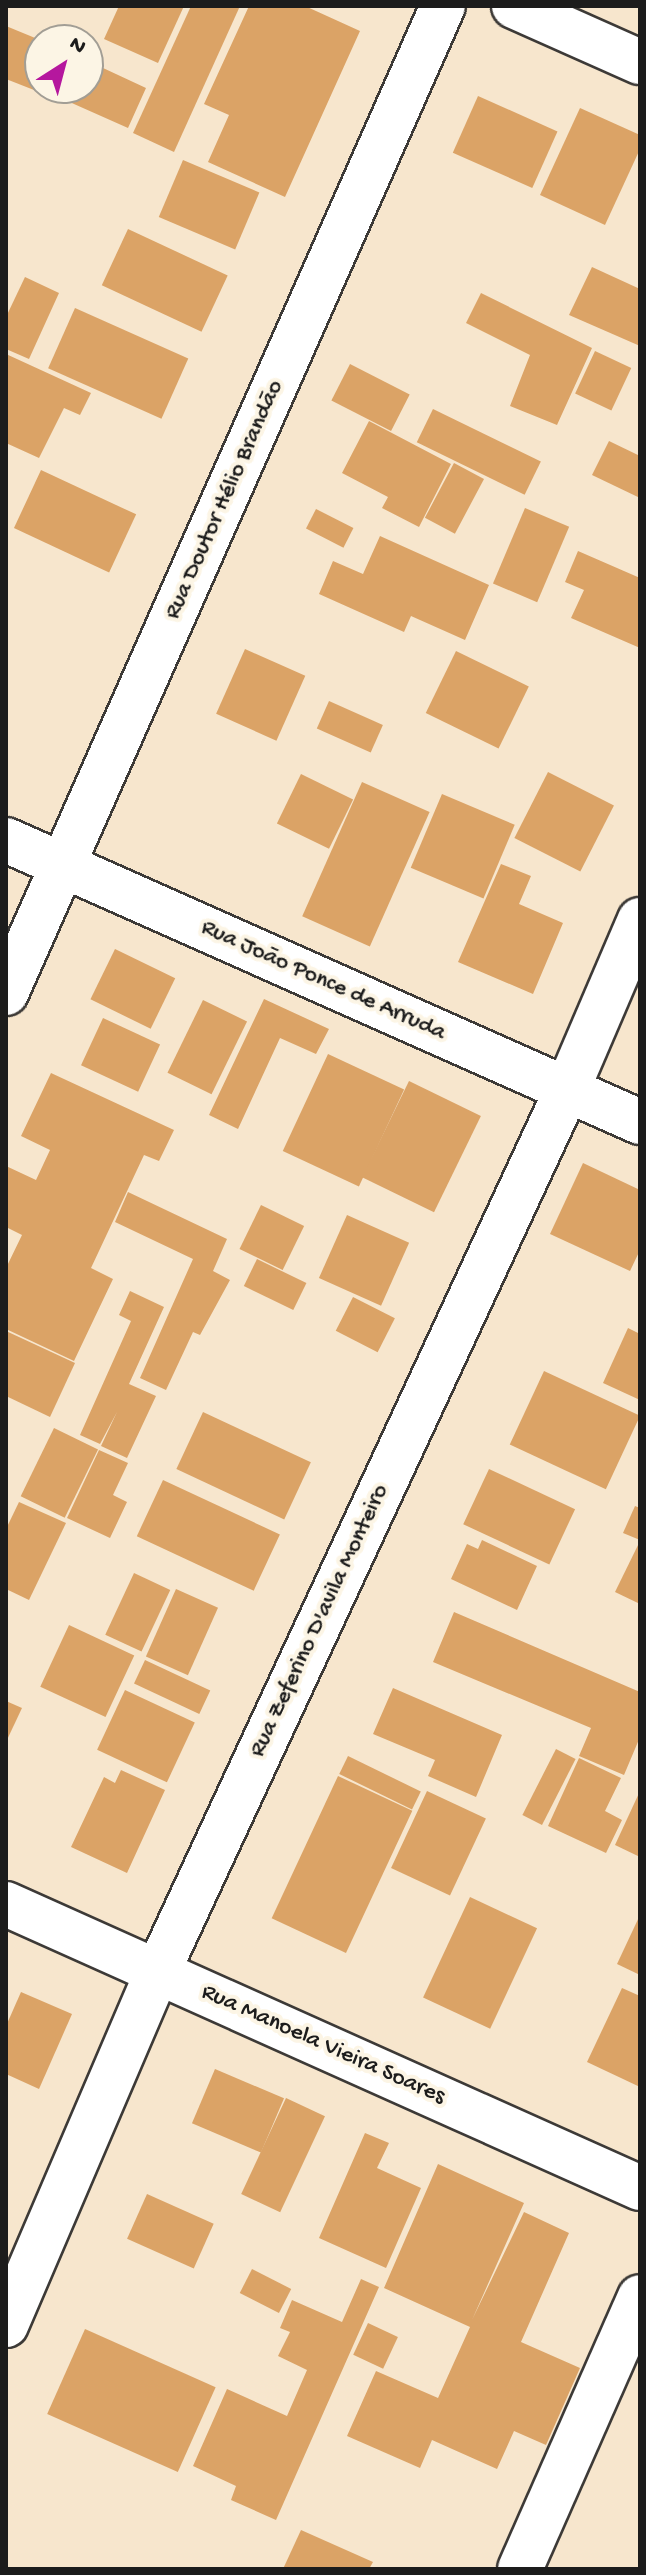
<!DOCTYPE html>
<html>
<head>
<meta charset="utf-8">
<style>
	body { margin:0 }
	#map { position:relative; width:646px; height:2575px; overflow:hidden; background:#f7e6cd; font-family:"Gochi Hand",sans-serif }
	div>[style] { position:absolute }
	.building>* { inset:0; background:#dba366; transform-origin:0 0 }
	.roads { filter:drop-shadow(2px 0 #3d3a37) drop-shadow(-2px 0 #3d3a37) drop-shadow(0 2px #3d3a37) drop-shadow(0 -2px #3d3a37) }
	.street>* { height:44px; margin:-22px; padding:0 22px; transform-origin:22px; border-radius:22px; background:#fff }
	span { translate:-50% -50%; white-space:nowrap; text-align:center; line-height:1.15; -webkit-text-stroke:8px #fcf5e5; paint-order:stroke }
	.street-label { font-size:24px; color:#1c1c1c }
	.frame { position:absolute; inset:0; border:8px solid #1c1c1c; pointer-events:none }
	.north { position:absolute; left:24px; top:24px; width:80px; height:80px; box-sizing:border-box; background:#fcf5e5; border:2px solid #a29e95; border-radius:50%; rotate:36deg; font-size:22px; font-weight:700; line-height:32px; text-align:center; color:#1c1c1c }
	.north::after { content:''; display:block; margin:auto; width:28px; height:36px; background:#b5179e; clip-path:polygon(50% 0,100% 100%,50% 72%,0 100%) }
</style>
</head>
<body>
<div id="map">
	<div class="building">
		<div style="clip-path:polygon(119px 6px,184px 6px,158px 63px,104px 39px)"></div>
		<div style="clip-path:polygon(191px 6px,240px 6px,174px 152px,133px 133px)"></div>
		<div style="clip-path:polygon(249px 6px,305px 6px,360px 31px,285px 197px,208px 162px,229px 115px,204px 104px)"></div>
		<div style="clip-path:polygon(6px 26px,40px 40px,40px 74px,34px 90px,6px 79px)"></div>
		<div style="clip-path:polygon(88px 61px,146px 88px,128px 128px,38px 88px,88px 88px)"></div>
		<div style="left:478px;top:96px;width:87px;height:62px;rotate:24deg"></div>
		<div style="clip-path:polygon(580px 108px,640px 135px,640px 149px,605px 225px,540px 195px)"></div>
		<div style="left:183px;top:160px;width:83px;height:62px;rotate:23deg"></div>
		<div style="left:128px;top:229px;width:110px;height:62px;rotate:25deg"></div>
		<div style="clip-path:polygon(592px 267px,640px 289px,640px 346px,569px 315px)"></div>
		<div style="clip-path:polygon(25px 277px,59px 293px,29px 359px,6px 349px,6px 317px)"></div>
		<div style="clip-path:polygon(481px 293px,592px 348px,557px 425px,510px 406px,530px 355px,466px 323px)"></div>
		<div style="left:75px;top:308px;width:124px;height:66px;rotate:24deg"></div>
		<div style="left:595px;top:351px;width:40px;height:47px;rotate:25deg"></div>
		<div style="clip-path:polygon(6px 354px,91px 393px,80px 415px,64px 408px,39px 458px,6px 443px)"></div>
		<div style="left:350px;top:364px;width:67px;height:41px;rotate:27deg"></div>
		<div style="left:433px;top:409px;width:120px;height:37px;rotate:26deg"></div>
		<div style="clip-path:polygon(369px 421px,451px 464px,419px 527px,382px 508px,388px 497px,342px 473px)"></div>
		<div style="clip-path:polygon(609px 441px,640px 456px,640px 498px,592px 475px)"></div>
		<div style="left:454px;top:463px;width:34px;height:62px;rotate:28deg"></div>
		<div style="left:41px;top:470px;width:105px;height:64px;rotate:25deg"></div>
		<div style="left:525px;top:508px;width:48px;height:82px;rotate:23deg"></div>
		<div style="left:316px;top:509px;width:42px;height:22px;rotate:27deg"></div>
		<div style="clip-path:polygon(380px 536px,489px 585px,465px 640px,411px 616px,404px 632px,319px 594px,333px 561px,363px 574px)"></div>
		<div style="clip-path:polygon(578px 551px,640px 578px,640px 648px,571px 618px,584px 590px,565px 582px)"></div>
		<div style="left:245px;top:649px;width:66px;height:71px;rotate:24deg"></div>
		<div style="left:456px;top:651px;width:81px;height:69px;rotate:26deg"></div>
		<div style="left:329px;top:701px;width:59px;height:30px;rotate:24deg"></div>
		<div style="left:548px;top:772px;width:74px;height:74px;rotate:27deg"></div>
		<div style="left:301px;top:774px;width:58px;height:55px;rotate:26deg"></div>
		<div style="left:362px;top:782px;width:74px;height:147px;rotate:24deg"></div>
		<div style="left:442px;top:794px;width:79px;height:80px;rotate:23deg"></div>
		<div style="clip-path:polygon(501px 864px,531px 876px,519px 904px,563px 923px,533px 994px,458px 962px)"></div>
		<div style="left:115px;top:949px;width:67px;height:56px;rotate:26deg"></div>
		<div style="clip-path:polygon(264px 999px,329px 1029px,316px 1054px,280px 1038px,238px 1129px,209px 1115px)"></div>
		<div style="left:203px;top:1000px;width:49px;height:81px;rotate:26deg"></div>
		<div style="left:103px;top:1018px;width:63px;height:52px;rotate:25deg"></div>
		<div style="left:328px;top:1054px;width:84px;height:107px;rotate:25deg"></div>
		<div style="clip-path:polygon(51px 1073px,174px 1130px,159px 1161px,144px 1155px,91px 1268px,113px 1279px,74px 1361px,6px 1329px,6px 1268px,22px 1235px,6px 1227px,6px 1166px,36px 1180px,50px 1150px,21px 1136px)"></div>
		<div style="left:409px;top:1081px;width:80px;height:107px;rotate:26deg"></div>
		<div style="clip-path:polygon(583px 1163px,640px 1190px,640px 1250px,630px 1271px,550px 1234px)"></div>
		<div style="clip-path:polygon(128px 1192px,227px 1239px,213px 1271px,230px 1280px,200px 1335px,193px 1332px,166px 1390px,140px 1378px,193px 1259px,115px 1222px)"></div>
		<div style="left:261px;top:1205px;width:48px;height:49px;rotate:26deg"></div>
		<div style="left:347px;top:1215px;width:68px;height:69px;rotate:24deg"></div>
		<div style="left:257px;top:1259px;width:55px;height:30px;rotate:26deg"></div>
		<div style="clip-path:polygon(130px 1291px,164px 1307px,129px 1384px,156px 1396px,127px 1458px,101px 1446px,117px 1412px,100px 1444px,80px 1435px,131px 1321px,119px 1315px)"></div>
		<div style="left:353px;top:1297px;width:47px;height:38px;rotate:27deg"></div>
		<div style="clip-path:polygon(628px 1328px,640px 1334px,640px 1400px,603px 1383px)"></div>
		<div style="clip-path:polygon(6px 1331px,75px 1363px,50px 1417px,6px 1396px)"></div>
		<div style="left:544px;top:1371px;width:106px;height:81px;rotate:25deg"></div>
		<div style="left:203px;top:1412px;width:119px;height:63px;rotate:25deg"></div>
		<div style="left:54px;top:1428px;width:49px;height:76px;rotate:26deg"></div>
		<div style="clip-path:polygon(99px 1450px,128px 1463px,113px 1495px,127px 1502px,110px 1538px,67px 1518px)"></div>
		<div style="left:489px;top:1469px;width:95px;height:61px;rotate:25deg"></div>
		<div style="left:163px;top:1480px;width:129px;height:62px;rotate:25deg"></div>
		<div style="clip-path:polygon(19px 1502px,66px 1523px,29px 1600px,6px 1589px,6px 1529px)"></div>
		<div style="clip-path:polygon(635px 1506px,640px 1508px,640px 1540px,623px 1533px)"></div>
		<div style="clip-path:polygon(482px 1540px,537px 1566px,517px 1610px,451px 1579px,467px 1544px,478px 1549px)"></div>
		<div style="clip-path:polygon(640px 1541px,640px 1604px,615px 1592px)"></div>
		<div style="left:134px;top:1573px;width:40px;height:68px;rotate:25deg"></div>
		<div style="left:176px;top:1589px;width:46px;height:74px;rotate:24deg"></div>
		<div style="clip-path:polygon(454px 1612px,640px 1692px,640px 1737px,624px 1775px,579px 1756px,591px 1728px,433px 1662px)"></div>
		<div style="left:69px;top:1625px;width:72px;height:68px;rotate:25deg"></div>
		<div style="left:145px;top:1660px;width:72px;height:26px;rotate:25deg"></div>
		<div style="clip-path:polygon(393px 1688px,502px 1735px,476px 1797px,428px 1776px,435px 1760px,373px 1734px)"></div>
		<div style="left:125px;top:1690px;width:77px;height:66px;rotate:25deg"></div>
		<div style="clip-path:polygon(6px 1701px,22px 1708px,6px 1742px)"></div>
		<div style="left:556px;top:1749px;width:22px;height:74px;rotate:27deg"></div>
		<div style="left:348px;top:1756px;width:81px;height:20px;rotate:26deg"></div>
		<div style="clip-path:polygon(579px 1758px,621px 1778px,605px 1811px,622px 1820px,606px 1853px,548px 1826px)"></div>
		<div style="clip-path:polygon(121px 1770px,165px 1790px,127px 1873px,71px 1847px,104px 1777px,115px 1783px)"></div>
		<div style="left:338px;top:1776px;width:82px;height:157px;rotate:25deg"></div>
		<div style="left:427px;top:1791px;width:65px;height:85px;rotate:25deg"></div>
		<div style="clip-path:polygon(640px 1791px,640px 1857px,615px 1845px)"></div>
		<div style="left:470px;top:1897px;width:74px;height:111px;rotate:25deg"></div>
		<div style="clip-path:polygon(640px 1915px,640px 1975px,617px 1964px)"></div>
		<div style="clip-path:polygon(622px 1988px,640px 1996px,640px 2087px,587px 2062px)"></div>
		<div style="clip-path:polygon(21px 1992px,72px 2014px,39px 2089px,6px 2074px,6px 2026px)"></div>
		<div style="left:215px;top:2069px;width:75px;height:59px;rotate:23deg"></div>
		<div style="left:286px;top:2098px;width:43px;height:106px;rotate:25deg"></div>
		<div style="clip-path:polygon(365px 2133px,389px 2143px,377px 2168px,421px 2188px,386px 2268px,319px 2238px)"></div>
		<div style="clip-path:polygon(438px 2164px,524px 2203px,472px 2320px,524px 2212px,569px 2233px,521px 2342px,580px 2368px,546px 2445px,514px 2431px,497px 2469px,432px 2440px,420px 2468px,347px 2436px,376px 2371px,438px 2398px,470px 2327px,384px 2288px)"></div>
		<div style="left:147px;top:2194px;width:73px;height:49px;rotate:24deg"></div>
		<div style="left:252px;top:2269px;width:44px;height:27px;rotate:27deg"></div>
		<div style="clip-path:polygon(361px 2279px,379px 2287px,276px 2520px,231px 2500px,236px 2486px,193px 2466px,227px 2389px,287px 2416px,307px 2370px,278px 2356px,290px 2332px,280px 2328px,292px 2300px,342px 2322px)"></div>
		<div style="left:368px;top:2323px;width:33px;height:35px;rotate:25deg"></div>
		<div style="left:85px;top:2329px;width:143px;height:93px;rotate:24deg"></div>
		<div style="clip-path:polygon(301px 2530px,373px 2562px,369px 2569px,283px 2569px)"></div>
	</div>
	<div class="roads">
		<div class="street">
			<div style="left:514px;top:6px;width:138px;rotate:24deg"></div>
			<div style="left:6px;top:840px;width:694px;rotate:23.98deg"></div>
			<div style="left:6px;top:993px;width:1079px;rotate:-66.12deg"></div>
			<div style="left:6px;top:1904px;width:695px;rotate:24.13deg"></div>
			<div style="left:6px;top:2325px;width:385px;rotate:-66.8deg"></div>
			<div style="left:158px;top:1971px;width:971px;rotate:-65.1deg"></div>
			<div style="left:567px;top:1090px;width:185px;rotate:-66.8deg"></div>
			<div style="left:520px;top:2569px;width:297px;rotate:-66.2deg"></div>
		</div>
	</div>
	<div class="street-label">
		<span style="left:225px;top:500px;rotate:-66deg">Rua Doutor Hélio Brandão</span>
		<span style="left:323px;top:981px;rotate:24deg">Rua João Ponce de Arruda</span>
		<span style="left:320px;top:1621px;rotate:-65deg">Rua Zeferino D'avila Monteiro</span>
		<span style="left:323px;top:2045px;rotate:24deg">Rua Manoela Vieira Soares</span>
	</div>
	<div class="frame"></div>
	<div class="north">N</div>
</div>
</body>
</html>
